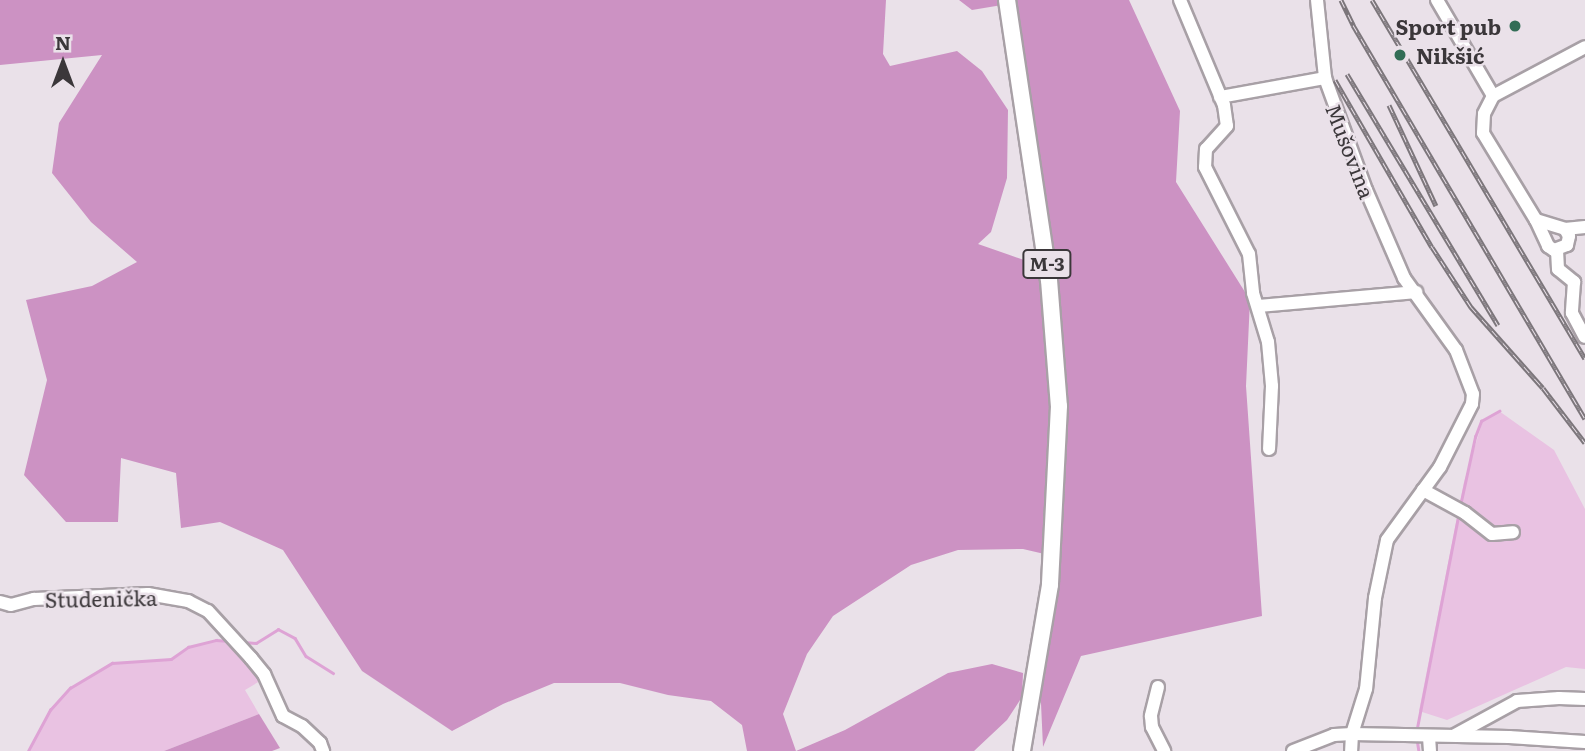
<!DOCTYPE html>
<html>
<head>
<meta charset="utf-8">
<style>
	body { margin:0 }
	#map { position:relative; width:1585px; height:751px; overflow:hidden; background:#eae1e9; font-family:Literata,serif }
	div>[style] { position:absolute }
	.green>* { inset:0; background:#e9c2e2 }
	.forest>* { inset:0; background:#cc92c3 }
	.stream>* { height:2.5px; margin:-1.25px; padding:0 1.25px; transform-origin:1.25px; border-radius:1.25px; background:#dea3d5 }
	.roads { filter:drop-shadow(2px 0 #a8a0a6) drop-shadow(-2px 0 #a8a0a6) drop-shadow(0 2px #a8a0a6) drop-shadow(0 -2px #a8a0a6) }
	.minor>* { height:12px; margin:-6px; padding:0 6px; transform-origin:6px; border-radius:6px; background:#fff }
	.major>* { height:16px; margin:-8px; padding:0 8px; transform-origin:8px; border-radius:8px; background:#fff }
	.rail>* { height:5px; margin-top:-2.5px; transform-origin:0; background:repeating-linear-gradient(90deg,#eae1e9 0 8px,#7c767b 0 16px); box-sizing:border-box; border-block:2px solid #7c767b }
	.dots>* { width:19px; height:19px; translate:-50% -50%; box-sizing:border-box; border:4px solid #eae1e9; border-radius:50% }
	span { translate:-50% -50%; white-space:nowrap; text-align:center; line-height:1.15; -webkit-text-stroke:5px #eae1e9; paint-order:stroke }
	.shield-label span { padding:2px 5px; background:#eae1e9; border:2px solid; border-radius:5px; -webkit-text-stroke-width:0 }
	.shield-label { font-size:19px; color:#3b373a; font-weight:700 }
	.poi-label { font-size:21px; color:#3b373a; font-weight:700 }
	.right { translate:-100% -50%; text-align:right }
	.left { translate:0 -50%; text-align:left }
	.street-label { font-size:21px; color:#3b373a }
	.north { position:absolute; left:28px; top:28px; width:70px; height:70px; -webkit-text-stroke:5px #eae1e9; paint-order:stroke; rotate:0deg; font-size:19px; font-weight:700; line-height:28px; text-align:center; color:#3b373a }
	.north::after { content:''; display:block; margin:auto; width:24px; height:32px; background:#3b373a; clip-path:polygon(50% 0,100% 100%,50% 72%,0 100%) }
</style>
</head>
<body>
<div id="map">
	<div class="green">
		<div style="clip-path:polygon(1499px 411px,1554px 450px,1585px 509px,1585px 669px,1566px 667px,1447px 720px,1419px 711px,1464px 482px,1483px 420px)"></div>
		<div style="clip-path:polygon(217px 640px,241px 647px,265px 678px,245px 690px,259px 714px,164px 751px,28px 751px,50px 709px,70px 688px,112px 663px,171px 659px,188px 647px)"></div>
	</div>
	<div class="forest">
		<div style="clip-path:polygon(0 0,886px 0,883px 54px,890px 66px,957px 51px,982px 71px,1008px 110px,1007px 178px,991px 232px,978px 244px,1024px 260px,1047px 272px,1008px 4px,972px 10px,959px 0,1129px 0,1180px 111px,1176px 182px,1250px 300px,1246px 386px,1262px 616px,1081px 656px,1043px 747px,1039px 660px,1053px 556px,1023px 549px,958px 550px,911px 565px,833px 616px,807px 654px,783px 714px,796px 751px,845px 730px,948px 673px,992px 664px,1023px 673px,1022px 697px,1007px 720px,974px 751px,747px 751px,742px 725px,711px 701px,668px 695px,620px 683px,554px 683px,503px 704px,452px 731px,362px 671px,283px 550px,220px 522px,181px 528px,176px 473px,121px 458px,118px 522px,66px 522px,24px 475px,47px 380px,26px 300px,92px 286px,137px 262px,91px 222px,52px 173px,59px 123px,102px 55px,0 65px)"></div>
		<div style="clip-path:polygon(259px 714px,280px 748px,272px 751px,164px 751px)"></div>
	</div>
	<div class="stream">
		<div style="left:1460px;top:506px;width:71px;rotate:-77.7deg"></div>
		<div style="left:1475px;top:437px;width:17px;rotate:-69deg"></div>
		<div style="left:1481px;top:421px;width:21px;rotate:-29deg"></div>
		<div style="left:243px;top:642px;width:13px;rotate:4deg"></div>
		<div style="left:256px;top:643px;width:26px;rotate:-32deg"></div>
		<div style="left:278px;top:629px;width:19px;rotate:28deg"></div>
		<div style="left:295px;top:638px;width:21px;rotate:59deg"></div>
		<div style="left:306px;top:656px;width:32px;rotate:32deg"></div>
		<div style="left:1416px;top:733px;width:221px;rotate:-79deg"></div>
		<div style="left:1417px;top:739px;width:12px;rotate:81deg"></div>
		<div style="left:28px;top:751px;width:47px;rotate:-61.8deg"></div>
		<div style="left:50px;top:710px;width:30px;rotate:-48deg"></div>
		<div style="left:70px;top:688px;width:49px;rotate:-30.8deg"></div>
		<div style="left:112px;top:663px;width:59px;rotate:-3.9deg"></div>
		<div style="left:171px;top:659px;width:21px;rotate:-35deg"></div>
		<div style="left:188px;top:647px;width:29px;rotate:-14deg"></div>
		<div style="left:216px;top:640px;width:13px;rotate:4deg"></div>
	</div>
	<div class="roads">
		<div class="minor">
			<div style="left:1180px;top:0;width:114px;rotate:67.3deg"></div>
			<div style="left:1224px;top:105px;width:21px;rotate:82deg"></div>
			<div style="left:1227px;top:126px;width:31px;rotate:132deg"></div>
			<div style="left:1206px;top:149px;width:18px;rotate:93deg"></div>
			<div style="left:1205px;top:167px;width:97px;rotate:63.2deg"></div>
			<div style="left:1249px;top:254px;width:39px;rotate:84deg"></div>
			<div style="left:1253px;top:293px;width:51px;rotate:73deg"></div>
			<div style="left:1268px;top:342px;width:44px;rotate:84.8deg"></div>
			<div style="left:1272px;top:386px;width:63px;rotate:92.7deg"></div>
			<div style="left:1317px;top:0;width:78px;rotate:84.1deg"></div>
			<div style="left:1325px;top:78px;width:119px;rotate:69.9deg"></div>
			<div style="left:1366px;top:190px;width:96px;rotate:66.6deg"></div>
			<div style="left:1404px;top:278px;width:89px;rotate:54.2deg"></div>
			<div style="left:1456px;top:350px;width:47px;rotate:68.9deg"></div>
			<div style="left:1473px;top:394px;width:10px;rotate:96deg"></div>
			<div style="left:1472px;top:404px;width:71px;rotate:116.9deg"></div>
			<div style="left:1440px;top:467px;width:90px;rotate:126deg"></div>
			<div style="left:1387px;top:540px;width:59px;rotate:101.7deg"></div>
			<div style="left:1375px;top:598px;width:91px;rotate:95.6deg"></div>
			<div style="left:1366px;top:689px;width:47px;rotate:107.3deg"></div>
			<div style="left:1352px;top:734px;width:17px;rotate:93deg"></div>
			<div style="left:1437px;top:0;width:111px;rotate:59.7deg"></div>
			<div style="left:1493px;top:96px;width:20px;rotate:117deg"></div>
			<div style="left:1484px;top:114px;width:19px;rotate:93deg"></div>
			<div style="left:1483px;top:133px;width:102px;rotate:58.7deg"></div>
			<div style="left:1536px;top:220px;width:29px;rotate:65deg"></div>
			<div style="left:1548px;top:246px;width:7px;rotate:34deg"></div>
			<div style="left:1554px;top:250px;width:14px;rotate:-21deg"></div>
			<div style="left:1567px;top:245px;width:9px;rotate:-77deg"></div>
			<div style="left:1569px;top:236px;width:8px;rotate:-120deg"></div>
			<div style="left:1493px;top:96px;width:104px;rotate:-28deg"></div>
			<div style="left:1220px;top:97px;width:107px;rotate:-10.3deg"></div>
			<div style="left:1536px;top:220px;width:30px;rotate:17deg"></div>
			<div style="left:1565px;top:229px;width:20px;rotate:-6deg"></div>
			<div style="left:1557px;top:250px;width:19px;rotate:87deg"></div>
			<div style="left:1558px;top:269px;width:21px;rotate:39deg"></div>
			<div style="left:1574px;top:282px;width:31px;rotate:94deg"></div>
			<div style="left:1572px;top:313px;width:27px;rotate:62deg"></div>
			<div style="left:1259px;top:306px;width:158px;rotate:-5.1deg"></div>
			<div style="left:1423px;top:490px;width:48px;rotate:28.7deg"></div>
			<div style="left:1465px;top:513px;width:34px;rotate:38deg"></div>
			<div style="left:1492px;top:534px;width:21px;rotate:-5deg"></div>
			<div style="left:0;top:602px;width:11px;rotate:15deg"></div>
			<div style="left:11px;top:605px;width:24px;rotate:-15deg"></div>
			<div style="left:34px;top:599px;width:114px;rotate:-2.5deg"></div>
			<div style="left:148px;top:594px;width:41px;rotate:9.9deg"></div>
			<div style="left:188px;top:601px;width:22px;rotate:27deg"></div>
			<div style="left:208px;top:611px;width:64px;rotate:47.5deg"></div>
			<div style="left:251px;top:658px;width:21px;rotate:51deg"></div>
			<div style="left:264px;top:674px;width:46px;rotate:65.7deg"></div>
			<div style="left:283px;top:716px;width:21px;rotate:28deg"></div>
			<div style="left:302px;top:726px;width:25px;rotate:43deg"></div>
			<div style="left:320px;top:743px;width:9px;rotate:69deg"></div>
			<div style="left:1158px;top:687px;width:30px;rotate:104deg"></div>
			<div style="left:1151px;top:716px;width:11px;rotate:85deg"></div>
			<div style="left:1152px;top:727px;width:27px;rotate:63deg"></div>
			<div style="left:1455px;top:735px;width:71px;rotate:-28.7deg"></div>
			<div style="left:1517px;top:701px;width:42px;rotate:-4.1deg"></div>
			<div style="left:1559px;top:698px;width:26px;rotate:2deg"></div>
			<div style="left:1429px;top:737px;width:14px;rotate:86deg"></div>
			<div style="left:1293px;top:751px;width:44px;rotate:-21.3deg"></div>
			<div style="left:1334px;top:735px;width:18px;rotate:-3deg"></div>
			<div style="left:1352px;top:734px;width:157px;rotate:1.1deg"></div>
			<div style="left:1509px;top:737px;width:76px;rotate:3.8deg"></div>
		</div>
		<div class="major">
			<div style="left:1007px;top:0;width:283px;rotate:81.5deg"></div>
			<div style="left:1049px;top:280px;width:126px;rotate:85.5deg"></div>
			<div style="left:1059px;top:406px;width:179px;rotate:92.9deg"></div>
			<div style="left:1050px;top:585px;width:168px;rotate:99.6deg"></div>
		</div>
	</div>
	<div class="rail">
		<div style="left:1341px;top:0;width:28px;rotate:64deg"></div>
		<div style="left:1353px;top:25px;width:457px;rotate:59.5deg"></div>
		<div style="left:1372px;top:0;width:417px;rotate:59.3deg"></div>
		<div style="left:1347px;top:74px;width:293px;rotate:59deg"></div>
		<div style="left:1335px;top:80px;width:193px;rotate:59.9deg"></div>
		<div style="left:1432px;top:247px;width:72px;rotate:57deg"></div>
		<div style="left:1471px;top:307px;width:108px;rotate:48.4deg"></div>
		<div style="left:1543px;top:388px;width:69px;rotate:52.6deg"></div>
		<div style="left:1389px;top:105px;width:111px;rotate:65deg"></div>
	</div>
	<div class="dots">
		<div style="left:1515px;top:26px;background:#326d56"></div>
		<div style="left:1400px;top:55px;background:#326d56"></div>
	</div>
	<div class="shield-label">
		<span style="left:1047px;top:264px">M-3</span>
	</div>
	<div class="poi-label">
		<span class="right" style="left:1501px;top:26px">Sport pub</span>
		<span class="left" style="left:1416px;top:55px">Nikšić</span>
	</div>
	<div class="street-label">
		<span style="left:1351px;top:151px;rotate:69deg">Mušovina</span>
		<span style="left:101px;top:598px;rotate:-1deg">Studenička</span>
	</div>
	<div class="north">N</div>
</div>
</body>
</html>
